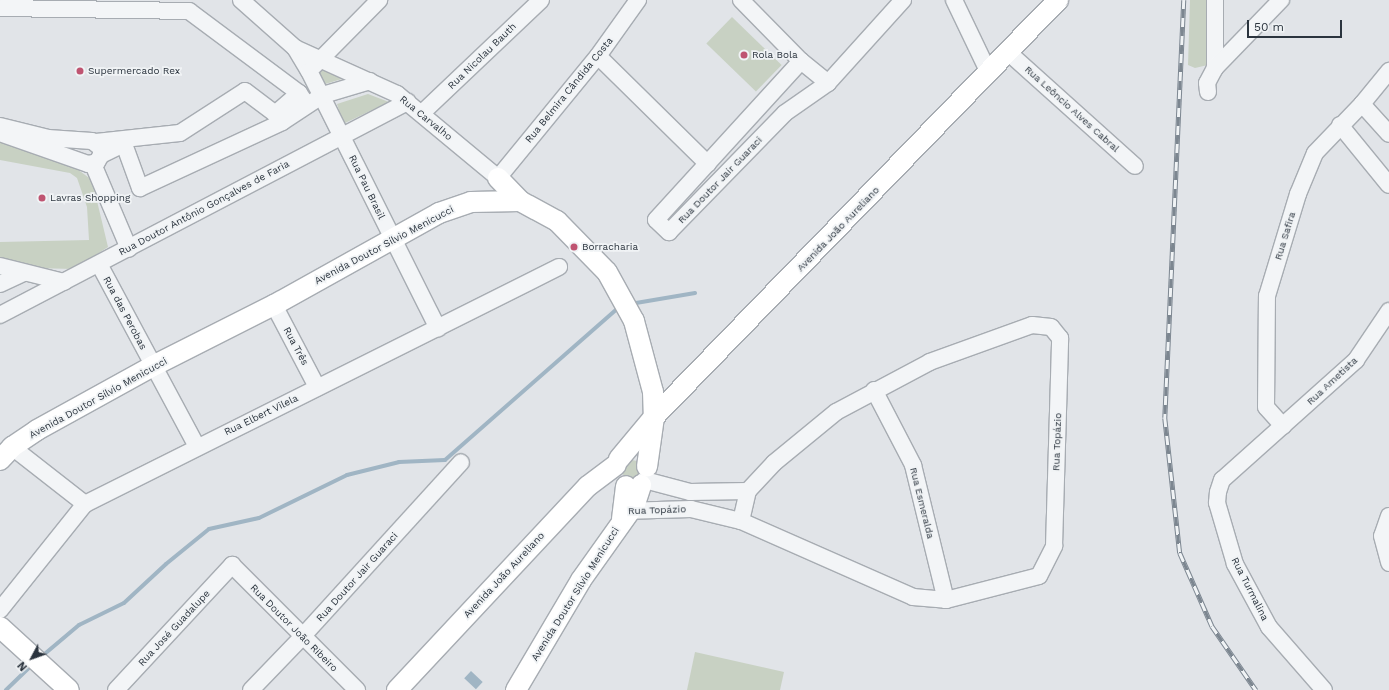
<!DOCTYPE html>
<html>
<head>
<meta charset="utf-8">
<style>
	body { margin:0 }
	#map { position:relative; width:1389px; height:690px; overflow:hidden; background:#e1e4e8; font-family:"Work Sans",sans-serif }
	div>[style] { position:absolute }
	.green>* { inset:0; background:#c8d1c3; transform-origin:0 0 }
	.round { border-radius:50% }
	.water>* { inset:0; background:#a0b5c4; transform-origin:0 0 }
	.stream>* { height:4px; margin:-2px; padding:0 2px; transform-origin:2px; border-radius:2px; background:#a0b5c4 }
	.roads { filter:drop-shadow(1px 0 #a7acb2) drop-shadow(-1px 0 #a7acb2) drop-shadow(0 1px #a7acb2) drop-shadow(0 -1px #a7acb2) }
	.minor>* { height:16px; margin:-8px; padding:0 8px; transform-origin:8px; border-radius:8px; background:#f3f5f7 }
	.major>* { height:20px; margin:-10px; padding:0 10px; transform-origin:10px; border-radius:10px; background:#fff }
	.rail>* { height:4.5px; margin-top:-2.25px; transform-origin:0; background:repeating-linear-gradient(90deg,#f0f3f5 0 9px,#7c8690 0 18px); box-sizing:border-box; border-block:1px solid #7c8690 }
	.dots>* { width:11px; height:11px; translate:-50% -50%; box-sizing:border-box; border:2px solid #f0f3f5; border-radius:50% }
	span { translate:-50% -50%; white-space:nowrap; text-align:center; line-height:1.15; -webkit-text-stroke:3.5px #f0f3f5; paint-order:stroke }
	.poi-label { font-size:10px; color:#2b343e }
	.left { translate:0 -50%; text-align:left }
	.street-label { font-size:10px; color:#2b343e }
	.north { position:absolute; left:12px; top:638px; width:40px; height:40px; -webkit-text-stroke:3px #f0f3f5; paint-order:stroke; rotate:229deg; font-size:11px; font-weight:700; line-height:16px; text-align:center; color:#2b343e }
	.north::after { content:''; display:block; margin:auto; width:14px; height:18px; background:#2b343e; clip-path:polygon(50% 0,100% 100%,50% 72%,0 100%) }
	.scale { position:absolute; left:1247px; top:20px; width:95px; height:18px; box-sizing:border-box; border:2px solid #2b343e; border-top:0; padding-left:5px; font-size:12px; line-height:14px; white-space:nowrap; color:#2b343e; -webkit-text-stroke:3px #f0f3f5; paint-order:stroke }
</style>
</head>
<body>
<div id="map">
	<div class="green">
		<div style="clip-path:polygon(1190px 0,1209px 0,1207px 17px,1212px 64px,1195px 68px,1188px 65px)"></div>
		<div style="left:732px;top:17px;width:69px;height:37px;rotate:44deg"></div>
		<div style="clip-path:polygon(328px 69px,345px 78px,322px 85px,316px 73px)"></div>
		<div style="clip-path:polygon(368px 94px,389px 102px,343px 124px,337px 104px)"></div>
		<div style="clip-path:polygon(0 137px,77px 169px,92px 180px,108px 247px,74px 269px,33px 268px,0 260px,0 242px,89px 240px,87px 207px,77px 178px,70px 173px,0 160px)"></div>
		<div class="round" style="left:622px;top:460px;width:20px;height:20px"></div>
		<div style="clip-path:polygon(695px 652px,784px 672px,780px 690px,687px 690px)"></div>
	</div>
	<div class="water">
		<div style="left:471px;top:671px;width:16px;height:10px;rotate:43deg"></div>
	</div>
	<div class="stream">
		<div style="left:630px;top:304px;width:66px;rotate:-9.6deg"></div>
		<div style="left:41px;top:657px;width:50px;rotate:-40.1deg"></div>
		<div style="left:79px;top:625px;width:50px;rotate:-26.1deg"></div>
		<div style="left:124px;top:603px;width:57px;rotate:-42.9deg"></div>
		<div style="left:166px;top:564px;width:55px;rotate:-39.1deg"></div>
		<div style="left:209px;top:529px;width:51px;rotate:-12.4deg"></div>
		<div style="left:259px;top:518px;width:98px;rotate:-26deg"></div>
		<div style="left:347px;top:475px;width:54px;rotate:-14deg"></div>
		<div style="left:399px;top:462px;width:46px;rotate:-2.5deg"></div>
		<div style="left:445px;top:460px;width:233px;rotate:-41.3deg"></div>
		<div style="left:6px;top:690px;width:37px;rotate:-44deg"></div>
	</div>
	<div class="roads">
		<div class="minor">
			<div style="left:241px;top:0;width:72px;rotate:41.6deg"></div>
			<div style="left:295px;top:48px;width:27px;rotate:59deg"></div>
			<div style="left:309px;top:71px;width:288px;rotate:63.4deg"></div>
			<div style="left:741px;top:0;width:86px;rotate:45.5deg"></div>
			<div style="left:801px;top:61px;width:35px;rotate:39deg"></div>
			<div style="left:954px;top:0;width:81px;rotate:64.4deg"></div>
			<div style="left:1215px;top:0;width:68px;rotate:90deg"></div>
			<div style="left:0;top:8px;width:189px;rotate:0.9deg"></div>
			<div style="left:189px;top:11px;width:137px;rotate:36.7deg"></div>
			<div style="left:299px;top:93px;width:14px;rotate:56deg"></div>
			<div style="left:295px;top:48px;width:112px;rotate:24.3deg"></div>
			<div style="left:397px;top:94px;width:131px;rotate:39.7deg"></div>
			<div style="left:498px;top:178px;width:158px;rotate:-50.7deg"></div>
			<div style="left:598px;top:56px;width:69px;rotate:-54.5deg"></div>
			<div style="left:1009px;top:53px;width:169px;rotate:41.9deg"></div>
			<div style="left:598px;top:56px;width:154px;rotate:44.5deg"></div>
			<div style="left:801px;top:61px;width:215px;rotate:132.4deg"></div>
			<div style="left:656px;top:220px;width:18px;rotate:43deg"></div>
			<div style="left:669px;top:232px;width:166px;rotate:-45.7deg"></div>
			<div style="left:785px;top:113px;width:52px;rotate:-34.9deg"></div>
			<div style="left:828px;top:83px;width:112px;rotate:-47.9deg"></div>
			<div style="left:314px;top:66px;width:93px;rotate:-45.4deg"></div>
			<div style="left:1208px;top:92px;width:9px;rotate:-96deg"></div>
			<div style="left:1207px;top:83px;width:17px;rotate:-62deg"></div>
			<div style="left:1215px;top:68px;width:95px;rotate:-45.9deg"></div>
			<div style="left:1362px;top:104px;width:40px;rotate:48deg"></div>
			<div style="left:422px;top:113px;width:164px;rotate:-43.5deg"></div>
			<div style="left:1340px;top:125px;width:77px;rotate:50.8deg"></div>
			<div style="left:0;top:126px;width:49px;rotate:14deg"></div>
			<div style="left:48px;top:138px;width:44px;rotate:3.9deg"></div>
			<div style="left:92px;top:141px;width:11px;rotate:38deg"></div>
			<div style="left:101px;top:148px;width:7px;rotate:90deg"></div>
			<div style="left:101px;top:155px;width:8px;rotate:120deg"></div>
			<div style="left:97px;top:162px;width:9px;rotate:167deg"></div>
			<div style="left:88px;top:164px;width:93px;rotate:-160.6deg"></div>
			<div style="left:96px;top:142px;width:84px;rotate:-6.1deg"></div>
			<div style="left:180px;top:133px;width:77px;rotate:-32.9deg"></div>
			<div style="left:245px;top:91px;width:38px;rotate:37deg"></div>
			<div style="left:275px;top:114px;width:32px;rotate:-41deg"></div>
			<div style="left:101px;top:155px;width:25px;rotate:-26deg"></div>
			<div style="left:124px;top:144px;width:47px;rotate:70deg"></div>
			<div style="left:140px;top:188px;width:157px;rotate:-24.9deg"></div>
			<div style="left:282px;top:122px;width:49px;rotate:-33.4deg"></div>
			<div style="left:323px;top:95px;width:49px;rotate:-16.6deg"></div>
			<div style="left:93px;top:164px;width:92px;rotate:67deg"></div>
			<div style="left:99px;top:264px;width:208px;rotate:61.8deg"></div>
			<div style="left:0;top:266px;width:66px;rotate:14deg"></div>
			<div style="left:0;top:284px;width:26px;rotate:-25deg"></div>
			<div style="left:274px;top:305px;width:93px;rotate:62.3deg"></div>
			<div style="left:0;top:315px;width:460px;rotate:-27.6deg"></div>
			<div style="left:874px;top:390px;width:85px;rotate:62.5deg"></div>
			<div style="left:913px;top:465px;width:139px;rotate:76.3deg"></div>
			<div style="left:1283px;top:426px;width:25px;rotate:-132deg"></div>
			<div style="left:1266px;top:407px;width:111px;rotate:-89.5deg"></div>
			<div style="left:1267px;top:296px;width:107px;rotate:-73.1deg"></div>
			<div style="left:1298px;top:194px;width:44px;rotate:-67.5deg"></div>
			<div style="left:1315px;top:153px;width:68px;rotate:-46.2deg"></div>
			<div style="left:1362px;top:104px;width:43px;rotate:-50.7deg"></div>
			<div style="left:12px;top:447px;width:93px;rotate:38deg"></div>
			<div style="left:623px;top:511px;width:68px;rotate:-1.7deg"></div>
			<div style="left:691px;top:509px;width:51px;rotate:13.5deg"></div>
			<div style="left:741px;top:521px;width:188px;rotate:23.8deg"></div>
			<div style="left:913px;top:597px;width:33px;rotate:5deg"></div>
			<div style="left:946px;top:600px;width:96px;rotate:-14.5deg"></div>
			<div style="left:1039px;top:576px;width:34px;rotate:-63deg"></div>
			<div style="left:1054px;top:546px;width:208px;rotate:-88.3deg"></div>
			<div style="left:1060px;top:338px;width:14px;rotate:-129deg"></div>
			<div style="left:1051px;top:327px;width:19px;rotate:-174deg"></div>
			<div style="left:1032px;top:325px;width:109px;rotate:160.1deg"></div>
			<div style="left:930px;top:362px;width:106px;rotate:152deg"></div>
			<div style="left:836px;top:412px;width:80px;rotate:140.6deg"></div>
			<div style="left:774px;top:463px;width:38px;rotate:133deg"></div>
			<div style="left:748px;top:491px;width:58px;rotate:179deg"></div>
			<div style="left:690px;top:492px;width:47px;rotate:-165.1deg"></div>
			<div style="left:1389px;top:516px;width:21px;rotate:109deg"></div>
			<div style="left:1382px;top:536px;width:28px;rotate:75deg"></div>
			<div style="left:741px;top:521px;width:31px;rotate:-77deg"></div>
			<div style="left:0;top:610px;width:136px;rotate:-51.3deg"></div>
			<div style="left:85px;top:504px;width:530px;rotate:-26.57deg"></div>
			<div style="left:116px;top:690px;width:171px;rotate:-47.1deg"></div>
			<div style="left:232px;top:565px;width:177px;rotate:45deg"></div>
			<div style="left:251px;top:690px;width:74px;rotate:-46.1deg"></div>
			<div style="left:302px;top:637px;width:236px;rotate:-47.7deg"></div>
			<div style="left:1324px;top:690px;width:84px;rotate:-131.1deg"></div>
			<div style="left:1269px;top:627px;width:72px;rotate:-118.4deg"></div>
			<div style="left:1235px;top:564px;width:64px;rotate:-106.4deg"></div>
			<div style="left:1217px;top:503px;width:11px;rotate:-85deg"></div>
			<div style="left:1218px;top:492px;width:13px;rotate:-72deg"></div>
			<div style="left:1222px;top:480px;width:180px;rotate:-41.8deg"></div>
			<div style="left:1356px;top:360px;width:59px;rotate:-56deg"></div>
		</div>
		<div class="major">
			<div style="left:498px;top:178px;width:32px;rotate:46deg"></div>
			<div style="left:619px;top:459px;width:55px;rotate:-50.2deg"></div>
			<div style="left:654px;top:417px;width:581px;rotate:-45.91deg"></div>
			<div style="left:0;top:460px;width:18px;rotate:-47deg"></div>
			<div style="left:12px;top:447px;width:30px;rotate:-34deg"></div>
			<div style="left:37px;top:430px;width:132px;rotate:-28.9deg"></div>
			<div style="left:153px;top:366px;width:136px;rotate:-26.8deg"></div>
			<div style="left:274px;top:305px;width:189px;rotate:-29.1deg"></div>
			<div style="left:439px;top:213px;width:34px;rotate:-19deg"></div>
			<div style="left:471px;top:202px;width:49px;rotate:-1.2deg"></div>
			<div style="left:520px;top:201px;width:42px;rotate:28.4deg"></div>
			<div style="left:557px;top:221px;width:71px;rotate:45.6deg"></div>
			<div style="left:607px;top:272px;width:56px;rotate:61.1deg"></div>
			<div style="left:634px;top:321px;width:73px;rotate:75deg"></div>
			<div style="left:653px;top:392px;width:25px;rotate:88deg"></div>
			<div style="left:654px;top:417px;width:50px;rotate:98deg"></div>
			<div style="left:622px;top:519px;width:33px;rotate:-83deg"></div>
			<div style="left:0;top:627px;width:93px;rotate:42.4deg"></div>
			<div style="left:397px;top:690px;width:279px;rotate:-46.9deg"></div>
			<div style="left:588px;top:486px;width:35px;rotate:-37deg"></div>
			<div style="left:516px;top:690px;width:128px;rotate:-59.4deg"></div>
			<div style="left:581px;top:580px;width:93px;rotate:-54.6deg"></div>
			<div style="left:635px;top:504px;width:20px;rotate:-72deg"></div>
		</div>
	</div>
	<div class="rail">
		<div style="left:1184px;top:0;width:418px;rotate:92.6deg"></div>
		<div style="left:1165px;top:418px;width:136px;rotate:83.7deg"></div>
		<div style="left:1180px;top:553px;width:80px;rotate:66.3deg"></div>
		<div style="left:1212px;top:626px;width:78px;rotate:55.5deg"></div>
	</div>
	<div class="dots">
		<div style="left:744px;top:55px;background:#bf5471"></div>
		<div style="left:80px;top:71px;background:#bf5471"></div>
		<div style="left:42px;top:198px;background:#bf5471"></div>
		<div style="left:574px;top:247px;background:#bf5471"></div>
	</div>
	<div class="poi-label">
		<span class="left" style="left:752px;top:55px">Rola Bola</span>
		<span class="left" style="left:88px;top:71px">Supermercado Rex</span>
		<span class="left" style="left:50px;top:198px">Lavras Shopping</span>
		<span class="left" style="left:582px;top:247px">Borracharia</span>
	</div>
	<div class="street-label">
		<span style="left:482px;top:56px;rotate:-44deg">Rua Nicolau Bauth</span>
		<span style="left:569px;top:90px;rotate:-51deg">Rua Belmira Cândida Costa</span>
		<span style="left:1072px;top:109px;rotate:42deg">Rua Leôncio Alves Cabral</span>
		<span style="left:426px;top:118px;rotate:39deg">Rua Carvalho</span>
		<span style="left:720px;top:180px;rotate:-46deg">Rua Doutor Jair Guaraci</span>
		<span style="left:367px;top:187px;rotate:64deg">Rua Pau Brasil</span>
		<span style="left:204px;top:208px;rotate:-28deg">Rua Doutor Antônio Gonçalves de Faria</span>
		<span style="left:838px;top:229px;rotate:-46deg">Avenida João Aureliano</span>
		<span style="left:1285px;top:236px;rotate:-73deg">Rua Safira</span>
		<span style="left:384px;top:245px;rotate:-28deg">Avenida Doutor Sílvio Menicucci</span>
		<span style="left:125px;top:313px;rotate:62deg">Rua das Perobas</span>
		<span style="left:296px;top:346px;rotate:62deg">Rua Três</span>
		<span style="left:1332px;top:381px;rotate:-43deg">Rua Ametista</span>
		<span style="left:98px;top:398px;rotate:-29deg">Avenida Doutor Sílvio Menicucci</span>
		<span style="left:261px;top:415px;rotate:-26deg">Rua Elbert Vilela</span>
		<span style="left:1057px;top:442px;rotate:-88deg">Rua Topázio</span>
		<span style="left:922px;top:503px;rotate:76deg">Rua Esmeralda</span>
		<span style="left:657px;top:510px;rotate:-2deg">Rua Topázio</span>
		<span style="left:504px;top:575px;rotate:-47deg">Avenida João Aureliano</span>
		<span style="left:357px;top:577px;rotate:-48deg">Rua Doutor Jair Guaraci</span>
		<span style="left:1250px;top:589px;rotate:63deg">Rua Turmalina</span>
		<span style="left:575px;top:594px;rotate:-58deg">Avenida Doutor Sílvio Menicucci</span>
		<span style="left:174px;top:628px;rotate:-47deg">Rua José Guadalupe</span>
		<span style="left:294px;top:628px;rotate:45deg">Rua Doutor João Ribeiro</span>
	</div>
	<div class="north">N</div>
	<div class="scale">50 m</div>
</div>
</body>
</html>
